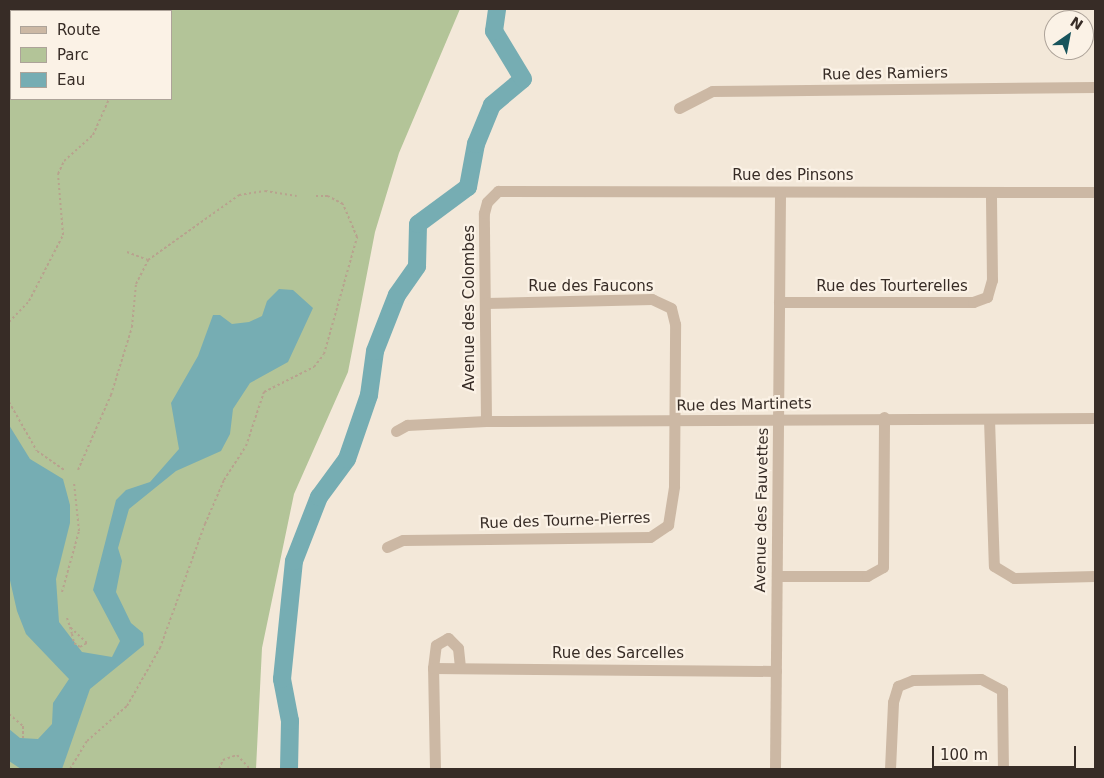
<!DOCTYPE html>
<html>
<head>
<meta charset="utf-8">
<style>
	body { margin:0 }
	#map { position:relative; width:1104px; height:778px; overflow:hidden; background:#f3e8d9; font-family:"DejaVu Sans",sans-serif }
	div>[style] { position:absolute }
	.green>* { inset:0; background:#b3c498 }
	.water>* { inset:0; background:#76adb3 }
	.river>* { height:18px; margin:-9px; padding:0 9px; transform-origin:9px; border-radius:9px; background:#76adb3 }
	.path>* { height:2px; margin-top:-1px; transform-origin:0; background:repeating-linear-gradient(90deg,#b8a28e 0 2.5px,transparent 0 5px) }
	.street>* { height:11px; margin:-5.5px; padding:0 5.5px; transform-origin:5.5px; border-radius:5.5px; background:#ccb8a4 }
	span { translate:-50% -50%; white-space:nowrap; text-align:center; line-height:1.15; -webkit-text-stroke:4.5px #fbf2e6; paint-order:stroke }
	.street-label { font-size:15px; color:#372c26 }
	.frame { position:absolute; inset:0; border:10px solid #372c26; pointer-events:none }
	.legend { position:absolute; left:10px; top:10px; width:162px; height:90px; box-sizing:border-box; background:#fbf2e6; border:1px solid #ada399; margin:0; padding:6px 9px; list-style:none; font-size:15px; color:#372c26 }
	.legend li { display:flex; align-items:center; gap:10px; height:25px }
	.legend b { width:25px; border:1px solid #ada399 }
	.north { position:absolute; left:1044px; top:10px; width:50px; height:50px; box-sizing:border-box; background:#fbf2e6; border:1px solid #ada399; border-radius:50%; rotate:33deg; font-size:14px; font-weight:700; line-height:20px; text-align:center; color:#372c26 }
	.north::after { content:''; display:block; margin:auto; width:18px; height:22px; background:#18545c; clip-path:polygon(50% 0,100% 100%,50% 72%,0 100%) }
	.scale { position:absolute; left:932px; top:746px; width:144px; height:22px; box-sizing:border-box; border:2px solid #372c26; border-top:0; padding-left:6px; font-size:15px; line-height:18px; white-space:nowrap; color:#372c26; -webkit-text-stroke:4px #fbf2e6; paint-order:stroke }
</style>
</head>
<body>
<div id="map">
	<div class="green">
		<div style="clip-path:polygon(evenodd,9px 9px,460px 9px,399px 153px,375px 232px,348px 372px,294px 494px,262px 648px,256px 769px,9px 769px,9px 9px,11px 11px,171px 11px,171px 99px,11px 99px,11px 11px)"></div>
	</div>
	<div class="water">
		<div style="clip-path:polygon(279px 289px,293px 290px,313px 308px,288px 362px,250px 383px,233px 409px,230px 434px,221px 451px,176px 471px,129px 509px,118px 548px,122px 561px,116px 592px,131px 623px,143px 633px,144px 645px,90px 689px,62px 769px,21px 769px,9px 761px,9px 729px,20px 738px,38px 739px,52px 724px,53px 703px,69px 679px,26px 634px,17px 611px,9px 576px,9px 425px,30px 459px,63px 479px,70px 505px,70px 523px,56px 579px,59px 622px,82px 652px,112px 657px,120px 641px,93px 590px,116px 500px,126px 490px,150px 482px,179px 449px,171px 403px,198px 356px,213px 315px,220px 315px,232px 324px,249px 322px,262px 316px,267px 301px)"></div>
	</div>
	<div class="river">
		<div style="left:289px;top:769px;width:48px;rotate:-88.8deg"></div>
		<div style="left:290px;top:721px;width:43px;rotate:-100.8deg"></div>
		<div style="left:282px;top:679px;width:119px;rotate:-84.2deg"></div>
		<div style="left:294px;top:561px;width:69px;rotate:-68.7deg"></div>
		<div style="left:319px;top:497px;width:47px;rotate:-53.6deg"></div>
		<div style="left:347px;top:459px;width:68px;rotate:-71deg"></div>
		<div style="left:369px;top:395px;width:44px;rotate:-82.2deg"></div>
		<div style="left:375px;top:351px;width:60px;rotate:-68.6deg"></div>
		<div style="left:397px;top:295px;width:35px;rotate:-55deg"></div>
		<div style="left:417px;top:266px;width:42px;rotate:-88.6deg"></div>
		<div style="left:418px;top:224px;width:62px;rotate:-36.5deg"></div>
		<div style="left:468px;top:187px;width:44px;rotate:-79.5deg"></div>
		<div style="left:476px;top:144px;width:42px;rotate:-67.7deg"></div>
		<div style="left:492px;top:105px;width:40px;rotate:-40deg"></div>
		<div style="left:523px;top:79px;width:56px;rotate:-121.1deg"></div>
		<div style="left:494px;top:31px;width:22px;rotate:-82deg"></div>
	</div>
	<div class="path">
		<div style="left:24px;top:11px;width:2px;rotate:-63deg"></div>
		<div style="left:125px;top:11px;width:2px;rotate:-90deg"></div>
		<div style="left:9px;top:48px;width:4px;rotate:-63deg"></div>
		<div style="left:127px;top:252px;width:22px;rotate:21deg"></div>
		<div style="left:9px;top:322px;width:29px;rotate:-46deg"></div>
		<div style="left:29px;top:301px;width:74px;rotate:-62.7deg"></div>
		<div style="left:63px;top:235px;width:61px;rotate:-94.7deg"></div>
		<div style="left:58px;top:174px;width:14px;rotate:-65deg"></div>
		<div style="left:64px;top:161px;width:39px;rotate:-42deg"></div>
		<div style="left:93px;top:135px;width:39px;rotate:-66deg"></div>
		<div style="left:9px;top:402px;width:56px;rotate:60.3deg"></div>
		<div style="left:37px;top:451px;width:33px;rotate:35deg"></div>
		<div style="left:78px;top:470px;width:82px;rotate:-66.3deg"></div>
		<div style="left:111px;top:395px;width:71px;rotate:-72.8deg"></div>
		<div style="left:132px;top:327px;width:43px;rotate:-84.7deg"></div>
		<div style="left:136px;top:284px;width:27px;rotate:-63deg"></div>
		<div style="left:148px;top:260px;width:112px;rotate:-35.5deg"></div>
		<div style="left:239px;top:195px;width:26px;rotate:-9deg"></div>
		<div style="left:265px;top:191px;width:32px;rotate:9deg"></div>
		<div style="left:62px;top:592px;width:63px;rotate:-74.4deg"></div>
		<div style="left:79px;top:531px;width:48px;rotate:-95.9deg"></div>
		<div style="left:67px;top:618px;width:9px;rotate:72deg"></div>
		<div style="left:70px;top:627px;width:7px;rotate:74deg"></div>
		<div style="left:72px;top:634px;width:9px;rotate:77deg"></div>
		<div style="left:74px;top:643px;width:7px;rotate:34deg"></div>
		<div style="left:80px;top:647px;width:8px;rotate:-30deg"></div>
		<div style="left:87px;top:643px;width:23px;rotate:-137deg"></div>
		<div style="left:9px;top:714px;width:18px;rotate:41deg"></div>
		<div style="left:23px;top:726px;width:12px;rotate:90deg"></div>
		<div style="left:70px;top:769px;width:33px;rotate:-59deg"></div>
		<div style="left:87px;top:741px;width:53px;rotate:-41.2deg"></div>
		<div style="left:127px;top:706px;width:67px;rotate:-60.4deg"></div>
		<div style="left:160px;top:648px;width:132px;rotate:-70.1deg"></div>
		<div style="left:205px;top:524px;width:48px;rotate:-66.6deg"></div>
		<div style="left:224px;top:480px;width:40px;rotate:-57.1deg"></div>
		<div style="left:246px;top:446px;width:57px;rotate:-71.6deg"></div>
		<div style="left:264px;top:392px;width:56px;rotate:-26.6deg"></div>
		<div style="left:314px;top:367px;width:16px;rotate:-52deg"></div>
		<div style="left:324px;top:354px;width:122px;rotate:-74.2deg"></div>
		<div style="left:357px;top:237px;width:36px;rotate:-113deg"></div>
		<div style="left:343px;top:204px;width:17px;rotate:-152deg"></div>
		<div style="left:328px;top:196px;width:14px;rotate:180deg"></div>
		<div style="left:219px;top:769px;width:10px;rotate:-66deg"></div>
		<div style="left:223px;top:760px;width:15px;rotate:-20deg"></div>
		<div style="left:237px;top:755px;width:19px;rotate:47deg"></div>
	</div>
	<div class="street">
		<div style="left:679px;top:108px;width:37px;rotate:-27deg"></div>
		<div style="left:712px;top:91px;width:383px;rotate:-0.6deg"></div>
		<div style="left:779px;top:302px;width:194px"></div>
		<div style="left:973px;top:302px;width:15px;rotate:-20deg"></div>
		<div style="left:987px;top:297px;width:18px;rotate:-74deg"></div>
		<div style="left:992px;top:280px;width:88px;rotate:-90.7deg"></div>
		<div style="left:989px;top:419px;width:147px;rotate:88.1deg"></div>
		<div style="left:994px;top:566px;width:23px;rotate:31deg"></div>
		<div style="left:1014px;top:578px;width:81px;rotate:-1.4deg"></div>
		<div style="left:486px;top:421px;width:208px;rotate:-90.6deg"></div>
		<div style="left:484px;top:213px;width:11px;rotate:-75deg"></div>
		<div style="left:487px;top:202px;width:16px;rotate:-45deg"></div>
		<div style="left:498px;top:191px;width:597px;rotate:0.1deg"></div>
		<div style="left:396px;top:431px;width:13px;rotate:-29deg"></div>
		<div style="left:407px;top:425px;width:79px;rotate:-2.9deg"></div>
		<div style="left:486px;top:421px;width:609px;rotate:-0.28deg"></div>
		<div style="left:387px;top:547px;width:17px;rotate:-24deg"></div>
		<div style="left:403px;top:540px;width:247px;rotate:-0.7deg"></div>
		<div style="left:650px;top:537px;width:22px;rotate:-34deg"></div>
		<div style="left:668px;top:525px;width:39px;rotate:-81deg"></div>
		<div style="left:674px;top:486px;width:162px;rotate:-89.6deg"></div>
		<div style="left:675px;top:324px;width:16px;rotate:-104deg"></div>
		<div style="left:671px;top:308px;width:21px;rotate:-155deg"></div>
		<div style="left:652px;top:299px;width:167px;rotate:178.6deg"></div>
		<div style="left:777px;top:576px;width:90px"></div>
		<div style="left:867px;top:576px;width:18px;rotate:-29deg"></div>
		<div style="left:883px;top:567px;width:150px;rotate:-89.6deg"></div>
		<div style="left:433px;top:668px;width:23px;rotate:-83deg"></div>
		<div style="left:436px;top:645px;width:14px;rotate:-30deg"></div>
		<div style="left:448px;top:638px;width:14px;rotate:45deg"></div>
		<div style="left:458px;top:648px;width:20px;rotate:84deg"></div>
		<div style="left:435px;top:769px;width:101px;rotate:-91.1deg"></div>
		<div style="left:433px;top:668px;width:343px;rotate:0.5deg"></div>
		<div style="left:775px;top:769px;width:577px;rotate:-89.5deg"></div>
		<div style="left:890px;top:769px;width:67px;rotate:-87.4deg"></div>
		<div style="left:893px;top:702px;width:17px;rotate:-73deg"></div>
		<div style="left:898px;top:686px;width:16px;rotate:-22deg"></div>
		<div style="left:913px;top:680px;width:68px;rotate:-0.8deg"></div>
		<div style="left:981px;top:679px;width:24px;rotate:28deg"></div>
		<div style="left:1002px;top:690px;width:79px;rotate:89.3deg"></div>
	</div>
	<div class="street-label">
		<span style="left:885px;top:74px;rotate:-1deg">Rue des Ramiers</span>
		<span style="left:793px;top:176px">Rue des Pinsons</span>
		<span style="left:591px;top:287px">Rue des Faucons</span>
		<span style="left:892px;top:287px">Rue des Tourterelles</span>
		<span style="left:470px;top:308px;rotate:-90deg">Avenue des Colombes</span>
		<span style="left:744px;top:405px;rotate:-1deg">Rue des Martinets</span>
		<span style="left:762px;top:510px;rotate:-89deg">Avenue des Fauvettes</span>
		<span style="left:565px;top:521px;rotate:-2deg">Rue des Tourne-Pierres</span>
		<span style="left:618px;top:654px">Rue des Sarcelles</span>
	</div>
	<div class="frame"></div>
	<ul class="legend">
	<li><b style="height:6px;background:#ccb8a4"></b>Route</li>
	<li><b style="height:14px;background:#b3c498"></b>Parc</li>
	<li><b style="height:14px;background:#76adb3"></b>Eau</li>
	</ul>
	<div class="north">N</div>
	<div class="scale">100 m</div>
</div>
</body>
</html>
